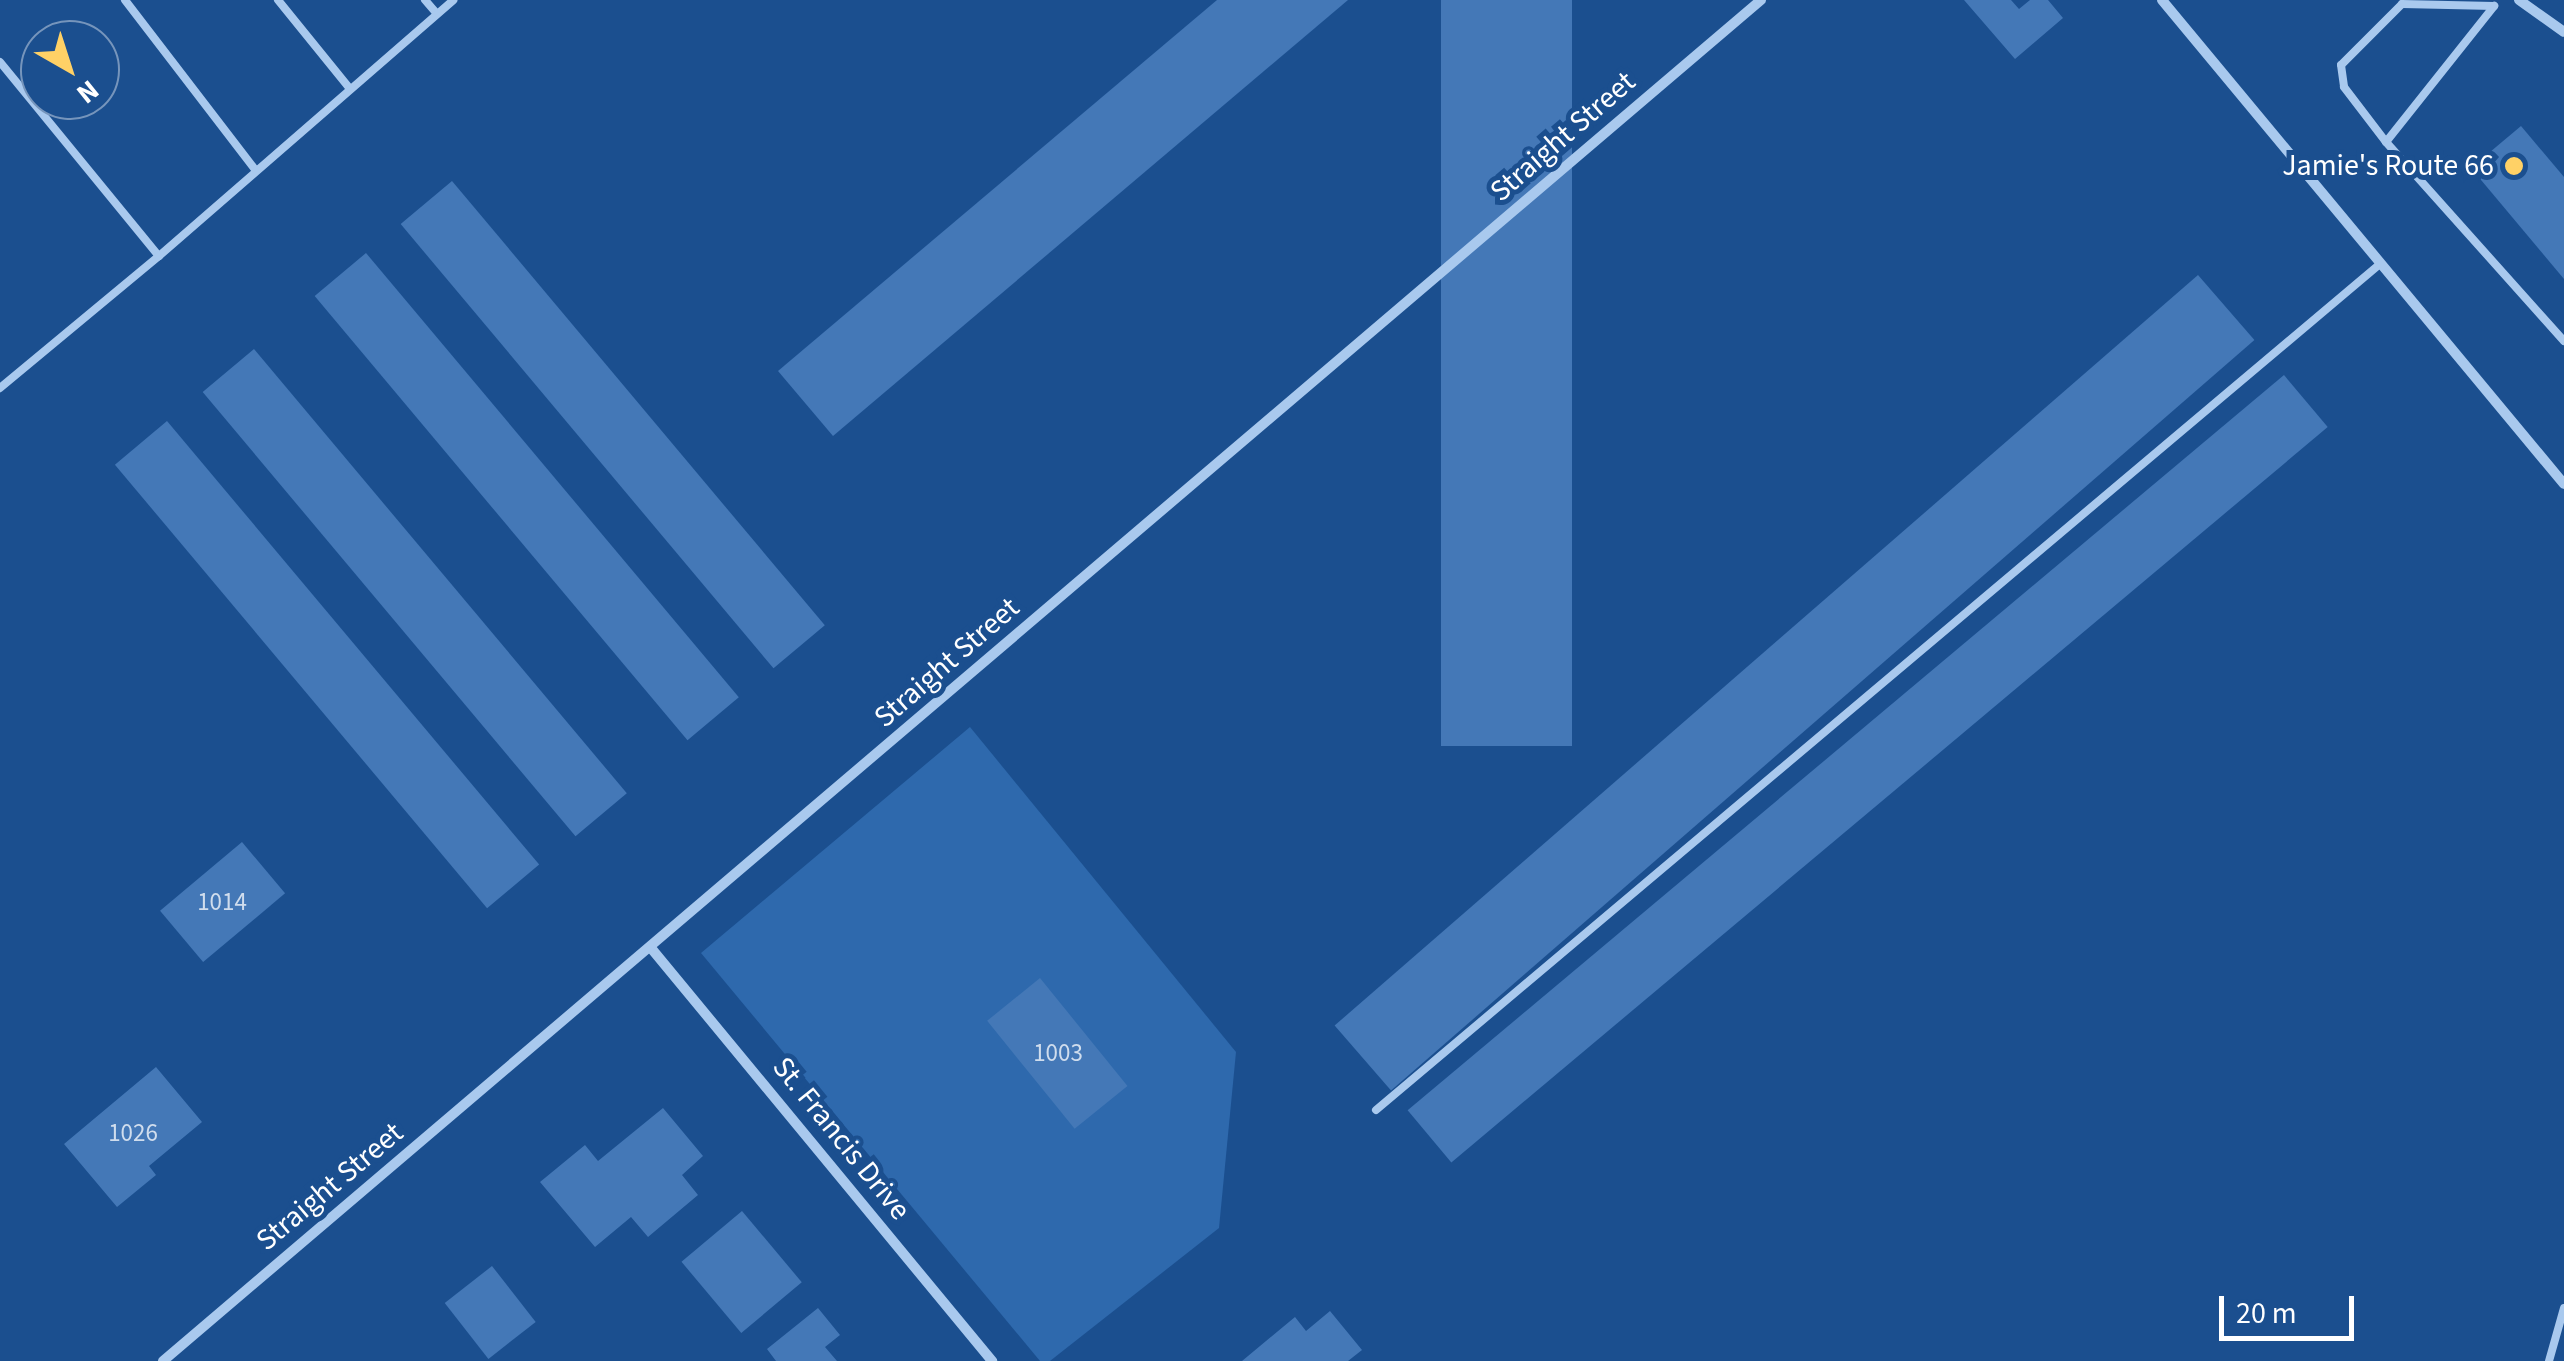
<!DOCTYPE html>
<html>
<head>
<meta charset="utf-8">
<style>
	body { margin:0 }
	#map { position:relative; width:2564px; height:1361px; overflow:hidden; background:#1b4f8f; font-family:"Source Sans 3",sans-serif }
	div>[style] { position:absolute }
	.green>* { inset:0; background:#2e69ad }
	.building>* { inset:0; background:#4478b7; transform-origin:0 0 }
	.lane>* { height:8px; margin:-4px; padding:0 4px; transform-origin:4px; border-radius:4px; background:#a9c9ee }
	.street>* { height:10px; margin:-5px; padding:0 5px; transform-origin:5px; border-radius:5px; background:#a9c9ee }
	.dots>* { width:28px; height:28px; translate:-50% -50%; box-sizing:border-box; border:5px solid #1b4f8f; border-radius:50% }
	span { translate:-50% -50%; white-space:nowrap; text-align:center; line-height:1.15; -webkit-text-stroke:10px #1b4f8f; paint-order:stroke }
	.number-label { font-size:25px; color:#d0dded }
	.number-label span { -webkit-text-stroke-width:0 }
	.street-label { font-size:30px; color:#fff }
	.poi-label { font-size:30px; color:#fff }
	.right { translate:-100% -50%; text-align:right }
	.north { position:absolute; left:20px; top:20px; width:100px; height:100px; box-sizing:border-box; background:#1b4f8f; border:2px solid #7695bc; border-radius:50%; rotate:141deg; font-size:28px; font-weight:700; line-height:40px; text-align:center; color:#fff }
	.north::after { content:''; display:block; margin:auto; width:35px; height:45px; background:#ffd166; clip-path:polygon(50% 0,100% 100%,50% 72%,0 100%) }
	.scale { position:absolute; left:2219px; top:1296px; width:135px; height:45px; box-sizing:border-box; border:5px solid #fff; border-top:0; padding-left:12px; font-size:30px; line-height:35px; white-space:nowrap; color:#fff; -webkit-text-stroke:8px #1b4f8f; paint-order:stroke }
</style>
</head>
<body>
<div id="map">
	<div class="green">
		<div style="clip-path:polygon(970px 727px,1236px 1052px,1219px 1228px,1050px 1361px,1040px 1361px,701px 953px)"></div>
	</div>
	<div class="building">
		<div style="clip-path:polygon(1217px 0,1348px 0,833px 436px,778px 371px)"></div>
		<div style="left:1441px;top:0;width:131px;height:746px"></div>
		<div style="clip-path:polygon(1964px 0,2011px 0,2019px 9px,2030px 0,2048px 0,2063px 18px,2015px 59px)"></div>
		<div style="clip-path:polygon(2521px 126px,2564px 177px,2564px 279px,2471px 168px)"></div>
		<div style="left:452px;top:181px;width:580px;height:67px;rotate:50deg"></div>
		<div style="left:366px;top:253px;width:580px;height:67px;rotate:50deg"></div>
		<div style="left:2198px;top:275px;width:86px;height:1144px;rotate:49deg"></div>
		<div style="left:254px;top:349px;width:580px;height:67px;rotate:50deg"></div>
		<div style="left:2284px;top:375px;width:68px;height:1144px;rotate:50deg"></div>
		<div style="left:167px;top:421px;width:579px;height:68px;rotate:50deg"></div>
		<div style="left:242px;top:842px;width:67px;height:107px;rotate:50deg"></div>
		<div style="left:1040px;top:978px;width:139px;height:68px;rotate:51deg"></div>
		<div style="clip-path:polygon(156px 1067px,202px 1122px,149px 1166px,156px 1175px,117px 1207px,64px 1144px)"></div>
		<div style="clip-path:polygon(663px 1108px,703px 1156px,682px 1175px,698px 1195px,648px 1237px,631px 1217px,595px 1247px,540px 1182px,585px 1145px,598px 1161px)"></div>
		<div style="left:742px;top:1211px;width:93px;height:79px;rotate:50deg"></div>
		<div style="left:492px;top:1266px;width:71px;height:60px;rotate:52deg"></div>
		<div style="clip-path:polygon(818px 1308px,840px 1335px,825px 1347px,837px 1361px,776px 1361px,767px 1349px)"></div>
		<div style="clip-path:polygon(1330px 1311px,1362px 1350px,1348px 1361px,1242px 1361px,1295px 1317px,1306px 1331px)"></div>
	</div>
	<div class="lane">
		<div style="left:125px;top:0;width:215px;rotate:52.5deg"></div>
		<div style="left:278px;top:0;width:114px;rotate:51deg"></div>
		<div style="left:425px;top:0;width:18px;rotate:49deg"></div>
		<div style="left:0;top:62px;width:251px;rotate:50.7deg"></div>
		<div style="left:159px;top:256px;width:207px;rotate:140.3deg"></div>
		<div style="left:2386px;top:142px;width:174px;rotate:-51.5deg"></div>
		<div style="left:2494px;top:6px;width:92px;rotate:-178.8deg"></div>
		<div style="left:2402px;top:4px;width:86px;rotate:135deg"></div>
		<div style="left:2341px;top:65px;width:22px;rotate:82deg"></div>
		<div style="left:2344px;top:87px;width:69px;rotate:52.6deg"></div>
		<div style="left:2386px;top:142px;width:267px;rotate:48.2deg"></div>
		<div style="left:159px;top:256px;width:390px;rotate:-41deg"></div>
		<div style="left:1376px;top:1110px;width:1314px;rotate:-40.12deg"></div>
		<div style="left:2549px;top:1361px;width:55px;rotate:-74.2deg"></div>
	</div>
	<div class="street">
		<div style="left:2162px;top:0;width:629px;rotate:50.29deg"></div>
		<div style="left:2519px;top:0;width:55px;rotate:35.4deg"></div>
		<div style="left:651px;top:948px;width:536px;rotate:50.45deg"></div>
		<div style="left:163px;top:1361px;width:2099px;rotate:-40.42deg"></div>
	</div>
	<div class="dots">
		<div style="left:2514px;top:166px;background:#ffd166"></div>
	</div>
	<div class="number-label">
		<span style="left:222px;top:902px">1014</span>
		<span style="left:1058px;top:1053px">1003</span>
		<span style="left:133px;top:1133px">1026</span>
	</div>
	<div class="street-label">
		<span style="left:1563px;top:137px;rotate:-41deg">Straight Street</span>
		<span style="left:947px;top:663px;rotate:-41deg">Straight Street</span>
		<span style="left:841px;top:1139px;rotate:51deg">St. Francis Drive</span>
		<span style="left:330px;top:1187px;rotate:-40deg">Straight Street</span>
	</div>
	<div class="poi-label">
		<span class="right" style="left:2494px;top:166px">Jamie's Route 66</span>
	</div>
	<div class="north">N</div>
	<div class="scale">20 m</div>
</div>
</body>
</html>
